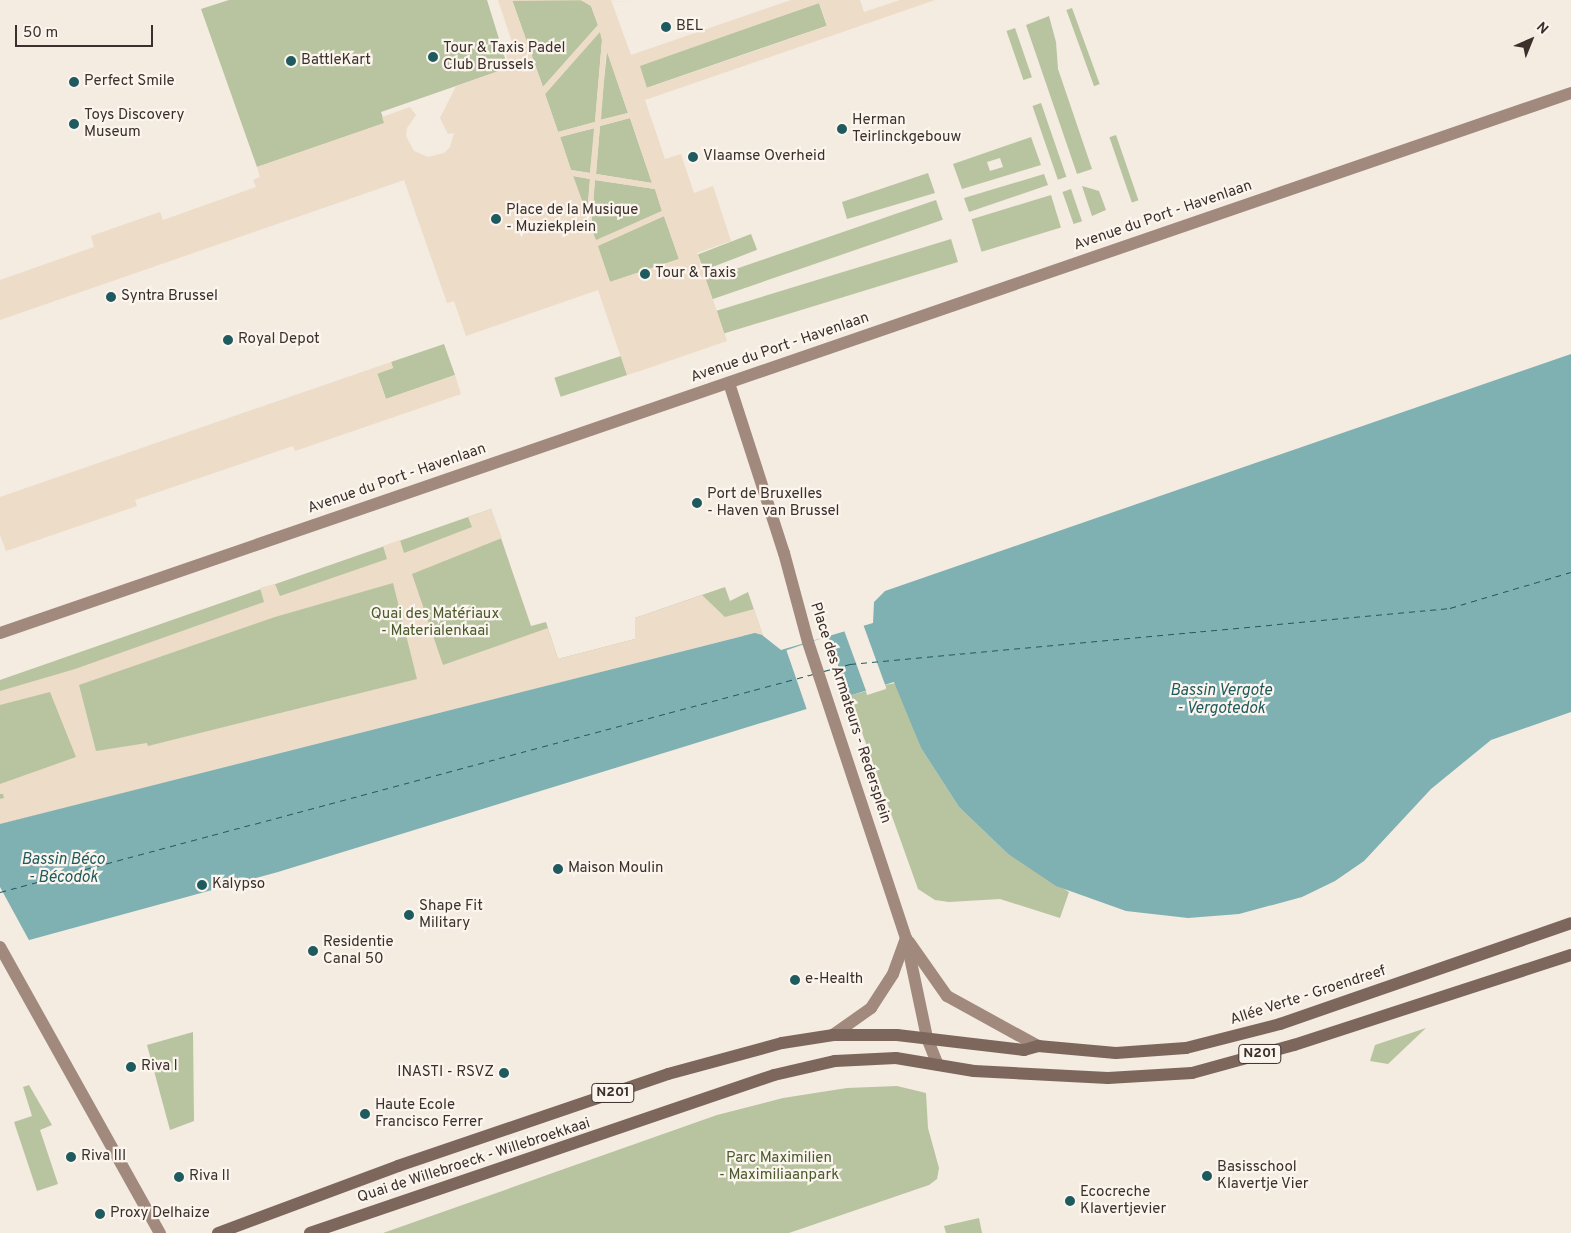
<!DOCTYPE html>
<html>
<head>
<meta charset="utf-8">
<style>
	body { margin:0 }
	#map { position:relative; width:1571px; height:1233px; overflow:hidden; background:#f4ebe1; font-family:Overpass,sans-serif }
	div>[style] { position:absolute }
	.green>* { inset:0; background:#b8c4a0; transform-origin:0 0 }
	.plaza>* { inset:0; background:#ecdcc8 }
	.water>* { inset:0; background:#7fb0b2 }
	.pier>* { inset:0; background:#f4ebe1; transform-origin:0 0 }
	.ferry>* { height:1px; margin-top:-0.5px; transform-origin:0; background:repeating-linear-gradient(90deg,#1f5a5e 0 6px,transparent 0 11px) }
	.secondary>* { height:12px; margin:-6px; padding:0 6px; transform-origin:6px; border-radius:6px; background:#a18a7d }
	.primary>* { height:12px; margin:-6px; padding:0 6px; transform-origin:6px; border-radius:6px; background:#7d675c }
	.dots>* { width:14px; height:14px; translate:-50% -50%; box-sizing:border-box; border:2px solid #fbf5ee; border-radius:50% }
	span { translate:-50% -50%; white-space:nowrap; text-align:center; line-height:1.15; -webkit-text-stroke:4.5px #fbf5ee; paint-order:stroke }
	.shield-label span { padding:1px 4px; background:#fbf5ee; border:1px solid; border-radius:4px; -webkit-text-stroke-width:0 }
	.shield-label { font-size:14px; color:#3b302b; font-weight:700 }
	.poi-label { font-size:15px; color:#3b302b }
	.left { translate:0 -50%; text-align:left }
	.right { translate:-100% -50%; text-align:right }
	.street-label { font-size:15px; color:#3b302b }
	.park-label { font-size:15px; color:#4a5a2e }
	.water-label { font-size:16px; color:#1f5a5e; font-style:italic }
	.north { position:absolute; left:1506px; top:15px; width:50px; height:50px; -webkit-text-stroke:4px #fbf5ee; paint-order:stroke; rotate:44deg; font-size:14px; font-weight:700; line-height:20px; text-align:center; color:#3b302b }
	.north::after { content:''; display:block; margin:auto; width:18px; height:22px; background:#3b302b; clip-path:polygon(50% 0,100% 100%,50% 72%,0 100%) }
	.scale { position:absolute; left:15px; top:25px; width:138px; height:22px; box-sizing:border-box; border:2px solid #3b302b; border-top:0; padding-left:6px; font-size:15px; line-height:18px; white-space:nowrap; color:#3b302b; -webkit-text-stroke:4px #fbf5ee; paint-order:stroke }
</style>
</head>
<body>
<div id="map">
	<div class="green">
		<div style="clip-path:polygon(229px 0,487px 0,508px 68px,381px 112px,385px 123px,257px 167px,201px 9px)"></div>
		<div style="clip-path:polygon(512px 0,581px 0,591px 6px,598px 25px,543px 87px)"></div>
		<div style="left:819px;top:3px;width:24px;height:191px;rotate:71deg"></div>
		<div style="left:1072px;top:8px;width:81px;height:6px;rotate:70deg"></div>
		<div style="clip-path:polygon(1049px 16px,1056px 42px,1058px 69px,1092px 169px,1077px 174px,1026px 25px)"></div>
		<div style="left:1015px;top:28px;width:52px;height:9px;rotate:71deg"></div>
		<div style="clip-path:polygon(600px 31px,602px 40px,595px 122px,558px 132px,545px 94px)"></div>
		<div style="clip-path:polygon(607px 51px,628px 113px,600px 120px)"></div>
		<div style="left:1041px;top:103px;width:78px;height:9px;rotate:71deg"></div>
		<div style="clip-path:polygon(630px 118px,652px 183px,596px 174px,600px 126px)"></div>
		<div style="clip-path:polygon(595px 128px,590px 173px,571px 170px,560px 137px)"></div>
		<div style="left:1116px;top:135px;width:69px;height:7px;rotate:71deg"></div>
		<div style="clip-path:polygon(evenodd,1031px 137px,1041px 165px,962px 189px,953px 164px,1031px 137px,1000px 158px,1003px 167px,990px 171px,987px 162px,1000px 158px)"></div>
		<div style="clip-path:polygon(928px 173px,935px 193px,847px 219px,842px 202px)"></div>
		<div style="clip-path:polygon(1044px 174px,1048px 185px,969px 212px,964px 198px)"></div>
		<div style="clip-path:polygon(573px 176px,590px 179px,587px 216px)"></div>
		<div style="clip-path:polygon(595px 180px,655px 189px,662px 211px,596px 241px,591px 228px)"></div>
		<div style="clip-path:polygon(1082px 186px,1099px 191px,1106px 210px,1092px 216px)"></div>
		<div style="left:1071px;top:189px;width:34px;height:9px;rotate:71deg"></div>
		<div style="left:1051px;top:195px;width:34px;height:83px;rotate:73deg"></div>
		<div style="left:936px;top:200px;width:21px;height:244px;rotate:71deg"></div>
		<div style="clip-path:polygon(664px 216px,679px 259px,610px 282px,597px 246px)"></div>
		<div style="left:751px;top:234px;width:17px;height:57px;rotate:69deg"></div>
		<div style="left:951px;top:239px;width:24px;height:245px;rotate:73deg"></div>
		<div style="clip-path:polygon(444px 344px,455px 375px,386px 399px,377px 373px,393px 368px,391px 362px)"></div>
		<div style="left:621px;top:356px;width:20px;height:70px;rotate:72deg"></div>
		<div style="clip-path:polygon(491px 509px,531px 626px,546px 622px,558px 659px,635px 639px,635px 618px,725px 587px,730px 601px,748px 592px,763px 636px,743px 637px,741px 633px,0 824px,0 680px)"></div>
		<div style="clip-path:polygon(896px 683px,921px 748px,959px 807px,1008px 854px,1069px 892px,1060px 918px,1000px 899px,949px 902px,935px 900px,918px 889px,849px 696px,866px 691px,867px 695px,886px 689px,885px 685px)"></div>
		<div style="clip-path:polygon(1426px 1028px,1388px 1064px,1370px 1061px,1375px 1045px)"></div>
		<div style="clip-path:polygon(193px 1032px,194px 1121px,170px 1130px,147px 1045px)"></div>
		<div style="clip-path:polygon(29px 1085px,52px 1125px,40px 1130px,58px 1184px,37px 1191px,14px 1122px,32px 1116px,23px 1087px)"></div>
		<div style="clip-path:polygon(897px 1086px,926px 1093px,928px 1128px,939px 1168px,937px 1179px,929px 1185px,789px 1233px,383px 1233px,717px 1115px,783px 1098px,847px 1088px)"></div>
		<div style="clip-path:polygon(979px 1218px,982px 1233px,946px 1233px,944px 1226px)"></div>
	</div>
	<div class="plaza">
		<div style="clip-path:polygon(evenodd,498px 0,512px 0,543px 87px,598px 25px,591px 6px,581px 0,611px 0,631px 55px,791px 0,860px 0,864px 12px,900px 0,935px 0,645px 100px,665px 159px,681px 154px,694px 193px,713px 186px,731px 241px,697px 253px,727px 341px,640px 371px,627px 375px,598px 290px,466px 336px,454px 301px,447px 303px,404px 180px,0 320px,0 280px,94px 247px,91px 236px,160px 212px,163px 220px,256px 187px,253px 180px,260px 177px,257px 167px,384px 123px,382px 117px,410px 107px,416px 115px,407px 128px,406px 136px,414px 151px,428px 157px,444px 153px,450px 147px,454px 133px,448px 134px,440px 118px,456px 86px,510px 67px,505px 52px,514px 48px,498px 0,819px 3px,827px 26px,647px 88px,640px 66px,819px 3px,498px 0,600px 32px,602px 40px,595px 122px,558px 132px,545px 94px,600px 32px,498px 0,607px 52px,628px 113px,601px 120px,606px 53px,607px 52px,498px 0,630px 118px,652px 183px,596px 174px,600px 126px,630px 118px,498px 0,594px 128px,590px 173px,571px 170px,560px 137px,594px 128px,498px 0,574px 176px,590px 179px,587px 214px,573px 176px,574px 176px,498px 0,595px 180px,655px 189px,662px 211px,596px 240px,591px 228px,595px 180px,498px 0,664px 216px,679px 259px,610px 282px,598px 246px,664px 216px)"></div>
		<div style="clip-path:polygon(391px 362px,393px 368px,377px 374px,386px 399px,455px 375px,461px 394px,295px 451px,293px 446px,135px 500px,137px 506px,6px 551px,0 535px,0 497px)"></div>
		<div style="clip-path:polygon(evenodd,491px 509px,502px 538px,412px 574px,443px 665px,548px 628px,558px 659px,635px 639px,635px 618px,702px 595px,725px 617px,754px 609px,763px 636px,755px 633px,0 824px,0 799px,4px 798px,3px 794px,0 794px,0 784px,76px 757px,50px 692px,0 705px,0 691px,75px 669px,264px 602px,260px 588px,263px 587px,275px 584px,280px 596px,387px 559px,383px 546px,400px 540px,404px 553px,472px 527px,468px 517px,491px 509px,393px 583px,417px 679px,148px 746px,147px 743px,96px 751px,79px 685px,275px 617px,393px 583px)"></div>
	</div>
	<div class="water">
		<div style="clip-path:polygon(1571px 354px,1571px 712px,1491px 740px,1431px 789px,1364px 861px,1335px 881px,1302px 897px,1239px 914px,1188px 918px,1126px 911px,1056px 886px,1008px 854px,959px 807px,921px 748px,894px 682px,278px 872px,0 948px,0 824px,755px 633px,762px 635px,781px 650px,873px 623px,874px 602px,885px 591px)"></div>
	</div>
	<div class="pier">
		<div style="left:863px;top:624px;width:68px;height:20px;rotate:70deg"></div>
		<div style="left:828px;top:636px;width:64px;height:44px;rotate:71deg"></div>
		<div style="clip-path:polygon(0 887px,30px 942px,0 950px)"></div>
	</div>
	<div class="ferry">
		<div style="left:824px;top:671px;width:27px;rotate:-15deg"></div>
		<div style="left:850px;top:664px;width:603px;rotate:-5.33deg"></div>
		<div style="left:1450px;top:608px;width:126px;rotate:-16.6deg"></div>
		<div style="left:0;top:892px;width:842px;rotate:-15.01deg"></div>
	</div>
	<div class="secondary">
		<div style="left:729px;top:383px;width:179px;rotate:72.1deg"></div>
		<div style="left:784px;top:553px;width:92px;rotate:74.9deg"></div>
		<div style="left:808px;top:642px;width:312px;rotate:71.7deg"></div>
		<div style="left:906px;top:938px;width:102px;rotate:78.1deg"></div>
		<div style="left:927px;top:1038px;width:29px;rotate:68deg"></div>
		<div style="left:0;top:633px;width:1661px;rotate:-18.97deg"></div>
		<div style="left:909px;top:942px;width:66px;rotate:54.9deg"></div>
		<div style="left:947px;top:996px;width:104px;rotate:28.8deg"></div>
		<div style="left:0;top:947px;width:328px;rotate:60.8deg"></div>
		<div style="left:833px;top:1035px;width:47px;rotate:-35.4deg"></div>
		<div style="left:871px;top:1008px;width:40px;rotate:-57.1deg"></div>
		<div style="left:893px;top:974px;width:38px;rotate:-70deg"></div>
	</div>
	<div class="primary">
		<div style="left:218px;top:1233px;width:192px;rotate:-20.4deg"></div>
		<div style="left:398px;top:1166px;width:285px;rotate:-18.8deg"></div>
		<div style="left:668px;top:1074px;width:118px;rotate:-15.2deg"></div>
		<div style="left:782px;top:1043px;width:52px;rotate:-8.9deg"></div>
		<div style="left:833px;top:1035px;width:64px"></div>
		<div style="left:897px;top:1035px;width:128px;rotate:6.7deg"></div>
		<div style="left:1024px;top:1050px;width:15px;rotate:-16deg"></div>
		<div style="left:1038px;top:1046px;width:78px;rotate:5.1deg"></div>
		<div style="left:1116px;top:1053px;width:70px;rotate:-4.1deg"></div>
		<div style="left:1186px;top:1048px;width:97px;rotate:-14.3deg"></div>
		<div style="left:1280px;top:1024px;width:308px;rotate:-19.1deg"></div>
		<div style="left:310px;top:1233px;width:490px;rotate:-18.8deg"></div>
		<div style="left:774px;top:1075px;width:63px;rotate:-12.9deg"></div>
		<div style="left:835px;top:1061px;width:61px;rotate:-2.8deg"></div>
		<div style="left:896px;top:1058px;width:79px;rotate:9.5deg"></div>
		<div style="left:974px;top:1071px;width:134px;rotate:3deg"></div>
		<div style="left:1108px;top:1078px;width:84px;rotate:-3.4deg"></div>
		<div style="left:1192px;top:1073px;width:106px;rotate:-15.4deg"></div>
		<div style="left:1294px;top:1045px;width:291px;rotate:-18deg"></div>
	</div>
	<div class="dots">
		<div style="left:666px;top:27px;background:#1f5a5e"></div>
		<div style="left:433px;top:57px;background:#1f5a5e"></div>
		<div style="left:291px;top:61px;background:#1f5a5e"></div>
		<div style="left:74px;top:82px;background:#1f5a5e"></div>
		<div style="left:74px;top:124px;background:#1f5a5e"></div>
		<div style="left:842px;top:129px;background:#1f5a5e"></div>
		<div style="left:693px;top:157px;background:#1f5a5e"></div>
		<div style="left:496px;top:219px;background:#1f5a5e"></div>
		<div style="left:645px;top:274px;background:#1f5a5e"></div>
		<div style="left:111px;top:297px;background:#1f5a5e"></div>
		<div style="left:228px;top:340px;background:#1f5a5e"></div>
		<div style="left:697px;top:503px;background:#1f5a5e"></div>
		<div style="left:558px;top:869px;background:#1f5a5e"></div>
		<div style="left:202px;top:885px;background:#1f5a5e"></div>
		<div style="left:409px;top:915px;background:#1f5a5e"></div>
		<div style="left:313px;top:951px;background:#1f5a5e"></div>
		<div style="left:795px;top:980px;background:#1f5a5e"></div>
		<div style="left:131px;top:1067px;background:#1f5a5e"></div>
		<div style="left:504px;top:1073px;background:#1f5a5e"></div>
		<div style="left:365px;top:1114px;background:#1f5a5e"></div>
		<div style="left:71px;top:1157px;background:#1f5a5e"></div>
		<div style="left:1207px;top:1176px;background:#1f5a5e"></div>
		<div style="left:179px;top:1177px;background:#1f5a5e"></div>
		<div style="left:1070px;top:1201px;background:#1f5a5e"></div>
		<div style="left:100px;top:1214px;background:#1f5a5e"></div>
	</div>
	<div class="shield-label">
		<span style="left:1260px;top:1054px">N201</span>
		<span style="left:613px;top:1093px">N201</span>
	</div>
	<div class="poi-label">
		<span class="left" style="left:676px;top:27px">BEL</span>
		<span class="left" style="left:443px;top:57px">Tour &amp; Taxis Padel<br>Club Brussels</span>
		<span class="left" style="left:301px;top:61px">BattleKart</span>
		<span class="left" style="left:84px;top:82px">Perfect Smile</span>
		<span class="left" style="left:84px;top:124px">Toys Discovery<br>Museum</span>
		<span class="left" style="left:852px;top:129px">Herman<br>Teirlinckgebouw</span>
		<span class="left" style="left:703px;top:157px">Vlaamse Overheid</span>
		<span class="left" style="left:506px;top:219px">Place de la Musique<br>- Muziekplein</span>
		<span class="left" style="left:655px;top:274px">Tour &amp; Taxis</span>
		<span class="left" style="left:121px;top:297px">Syntra Brussel</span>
		<span class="left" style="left:238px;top:340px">Royal Depot</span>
		<span class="left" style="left:707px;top:503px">Port de Bruxelles<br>- Haven van Brussel</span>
		<span class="left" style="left:568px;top:869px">Maison Moulin</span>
		<span class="left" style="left:212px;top:885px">Kalypso</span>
		<span class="left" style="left:419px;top:915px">Shape Fit<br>Military</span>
		<span class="left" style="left:323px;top:951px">Residentie<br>Canal 50</span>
		<span class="left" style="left:805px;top:980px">e-Health</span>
		<span class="left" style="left:141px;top:1067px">Riva I</span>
		<span class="right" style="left:494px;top:1073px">INASTI - RSVZ</span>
		<span class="left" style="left:375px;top:1114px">Haute Ecole<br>Francisco Ferrer</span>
		<span class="left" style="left:81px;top:1157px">Riva III</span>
		<span class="left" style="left:1217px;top:1176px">Basisschool<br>Klavertje Vier</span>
		<span class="left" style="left:189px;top:1177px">Riva II</span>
		<span class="left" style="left:1080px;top:1201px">Ecocreche<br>Klavertjevier</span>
		<span class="left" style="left:110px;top:1214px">Proxy Delhaize</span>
	</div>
	<div class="street-label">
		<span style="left:1163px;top:216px;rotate:-19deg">Avenue du Port - Havenlaan</span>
		<span style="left:780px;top:348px;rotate:-19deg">Avenue du Port - Havenlaan</span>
		<span style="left:397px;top:479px;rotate:-19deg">Avenue du Port - Havenlaan</span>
		<span style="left:850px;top:713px;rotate:72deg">Place des Armateurs - Redersplein</span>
		<span style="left:1308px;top:996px;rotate:-18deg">Allée Verte - Groendreef</span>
		<span style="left:474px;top:1161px;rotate:-18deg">Quai de Willebroeck - Willebroekkaai</span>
	</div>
	<div class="park-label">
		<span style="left:435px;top:623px">Quai des Matériaux<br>- Materialenkaai</span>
		<span style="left:779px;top:1167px">Parc Maximilien<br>- Maximiliaanpark</span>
	</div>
	<div class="water-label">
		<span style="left:1221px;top:700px">Bassin Vergote<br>- Vergotedok</span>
		<span style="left:63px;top:869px">Bassin Béco<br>- Bécodok</span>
	</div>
	<div class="north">N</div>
	<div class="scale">50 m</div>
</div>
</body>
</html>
